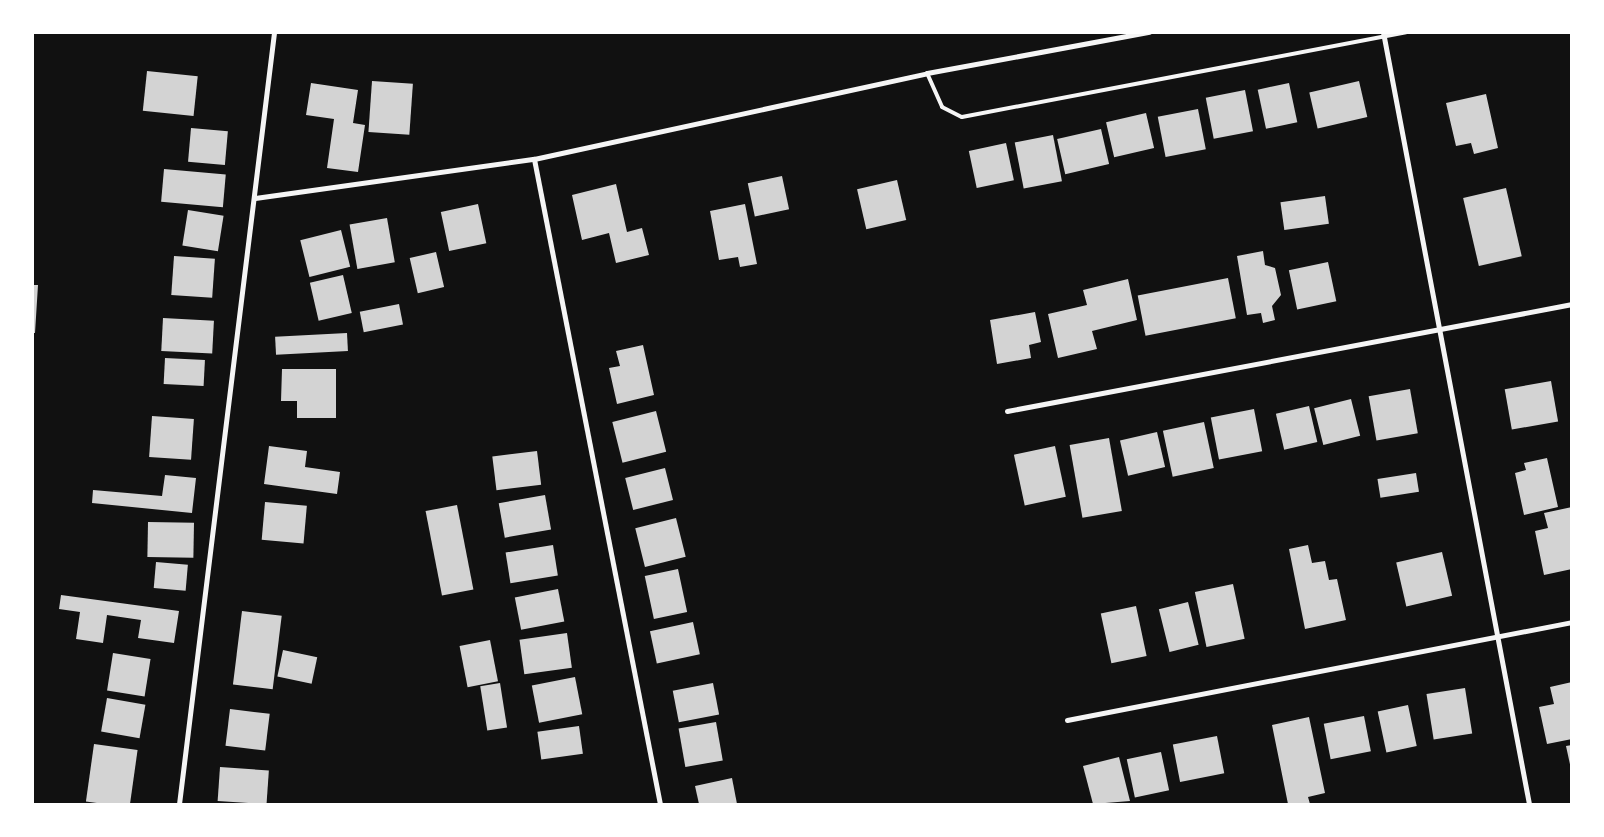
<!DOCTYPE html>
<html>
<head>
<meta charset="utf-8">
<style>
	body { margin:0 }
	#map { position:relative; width:1604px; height:837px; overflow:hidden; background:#111; font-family:Montserrat,sans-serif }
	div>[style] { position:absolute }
	.building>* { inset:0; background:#d3d3d3; transform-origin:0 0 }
	.service>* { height:4px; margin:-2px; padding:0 2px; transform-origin:2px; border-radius:2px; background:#f5f5f5 }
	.minor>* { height:5px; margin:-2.5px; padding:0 2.5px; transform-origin:2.5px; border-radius:2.5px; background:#f5f5f5 }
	span { translate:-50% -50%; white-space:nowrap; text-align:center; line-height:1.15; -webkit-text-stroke:5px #fff; paint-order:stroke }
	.frame { position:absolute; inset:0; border:34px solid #fff; pointer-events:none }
</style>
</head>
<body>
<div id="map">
	<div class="building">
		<div style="left:147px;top:71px;width:51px;height:40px;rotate:6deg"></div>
		<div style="left:372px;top:81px;width:41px;height:51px;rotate:4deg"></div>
		<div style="left:1359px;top:81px;width:37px;height:51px;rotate:77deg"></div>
		<div style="clip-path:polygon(311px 83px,358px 90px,353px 123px,365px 125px,358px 172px,327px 168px,334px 119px,306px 115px)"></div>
		<div style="left:1289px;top:83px;width:40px;height:32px;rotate:78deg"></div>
		<div style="left:1245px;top:90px;width:42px;height:40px;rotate:79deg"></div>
		<div style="clip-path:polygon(1486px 94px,1498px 148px,1474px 154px,1471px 143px,1456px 146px,1446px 103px)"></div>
		<div style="left:1198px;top:109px;width:41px;height:41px;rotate:79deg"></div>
		<div style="left:1146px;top:113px;width:36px;height:41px;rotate:77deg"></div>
		<div style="left:191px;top:128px;width:37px;height:34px;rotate:5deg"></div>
		<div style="left:1101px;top:129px;width:36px;height:45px;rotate:77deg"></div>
		<div style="left:1053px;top:135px;width:47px;height:39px;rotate:79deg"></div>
		<div style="left:1006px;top:143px;width:38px;height:38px;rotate:78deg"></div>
		<div style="left:164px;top:169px;width:62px;height:33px;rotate:5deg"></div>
		<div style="left:782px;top:176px;width:34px;height:35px;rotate:78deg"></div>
		<div style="left:897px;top:180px;width:41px;height:41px;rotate:77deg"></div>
		<div style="clip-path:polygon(616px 184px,627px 232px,642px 228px,649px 255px,616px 263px,609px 233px,582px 240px,572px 195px)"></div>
		<div style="left:1506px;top:188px;width:70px;height:44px;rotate:77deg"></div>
		<div style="left:1325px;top:196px;width:28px;height:45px;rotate:82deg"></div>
		<div style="left:478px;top:204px;width:40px;height:38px;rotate:78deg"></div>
		<div style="clip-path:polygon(745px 204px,757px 264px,740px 267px,738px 257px,719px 260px,710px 211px)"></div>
		<div style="left:188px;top:210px;width:36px;height:36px;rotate:9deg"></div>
		<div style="left:387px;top:218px;width:45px;height:38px;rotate:80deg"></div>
		<div style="left:341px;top:230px;width:38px;height:42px;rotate:76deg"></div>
		<div style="clip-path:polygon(1263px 251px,1265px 265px,1275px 268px,1281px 295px,1272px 306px,1275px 320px,1263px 323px,1261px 313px,1247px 315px,1237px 256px)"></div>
		<div style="left:436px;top:252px;width:36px;height:27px;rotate:77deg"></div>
		<div style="left:174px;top:256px;width:41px;height:39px;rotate:4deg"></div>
		<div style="left:1328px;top:262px;width:40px;height:40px;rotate:78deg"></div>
		<div style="left:343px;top:275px;width:39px;height:34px;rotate:77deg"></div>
		<div style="left:1228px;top:278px;width:41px;height:92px;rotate:79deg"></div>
		<div style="clip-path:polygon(1128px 279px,1137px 320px,1092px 331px,1097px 349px,1058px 358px,1048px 314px,1087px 305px,1083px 290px)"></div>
		<div style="clip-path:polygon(32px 285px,38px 285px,35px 333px,32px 333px)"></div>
		<div style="left:399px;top:304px;width:21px;height:40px;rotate:79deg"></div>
		<div style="clip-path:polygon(1035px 312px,1041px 342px,1029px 345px,1031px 358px,997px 364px,990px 320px)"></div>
		<div style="left:163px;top:318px;width:51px;height:33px;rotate:3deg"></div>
		<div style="left:347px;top:333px;width:18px;height:72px;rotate:87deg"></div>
		<div style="clip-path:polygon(643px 345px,654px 395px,617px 404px,609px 368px,620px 366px,616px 351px)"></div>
		<div style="left:165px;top:358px;width:40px;height:26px;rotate:3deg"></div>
		<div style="clip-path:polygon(282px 369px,336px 369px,336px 418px,297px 418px,297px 401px,281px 401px)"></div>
		<div style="left:1551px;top:381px;width:41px;height:47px;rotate:80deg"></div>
		<div style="left:1410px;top:389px;width:45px;height:42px;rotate:80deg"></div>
		<div style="left:1351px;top:399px;width:38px;height:38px;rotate:76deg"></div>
		<div style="left:1309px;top:406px;width:37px;height:34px;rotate:77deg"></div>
		<div style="left:1254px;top:409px;width:43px;height:44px;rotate:79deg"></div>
		<div style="left:656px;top:411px;width:42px;height:45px;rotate:76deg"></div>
		<div style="left:152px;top:416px;width:42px;height:41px;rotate:4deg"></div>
		<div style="left:1204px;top:422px;width:47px;height:42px;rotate:78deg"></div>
		<div style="left:1157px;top:432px;width:36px;height:38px;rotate:77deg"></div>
		<div style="left:1109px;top:438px;width:74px;height:40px;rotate:80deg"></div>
		<div style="clip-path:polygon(269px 446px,307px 451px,305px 467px,340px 472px,337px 494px,264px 484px)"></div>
		<div style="left:1055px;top:446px;width:52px;height:42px;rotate:78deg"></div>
		<div style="left:537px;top:451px;width:34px;height:45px;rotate:83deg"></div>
		<div style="clip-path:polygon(1547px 458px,1558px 507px,1524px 515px,1515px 473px,1526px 470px,1524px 463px)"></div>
		<div style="left:665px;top:468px;width:33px;height:41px;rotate:76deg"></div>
		<div style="left:1416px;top:473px;width:19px;height:39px;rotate:81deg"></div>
		<div style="clip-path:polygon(165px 475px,196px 478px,192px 513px,92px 503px,93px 490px,162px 496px)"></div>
		<div style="left:545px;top:495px;width:35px;height:47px;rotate:80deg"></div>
		<div style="left:265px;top:502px;width:42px;height:38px;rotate:5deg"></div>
		<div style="left:457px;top:505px;width:86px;height:32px;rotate:79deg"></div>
		<div style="clip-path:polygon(1572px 507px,1572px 569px,1544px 575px,1535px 531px,1548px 528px,1544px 513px)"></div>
		<div style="left:676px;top:518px;width:40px;height:42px;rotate:76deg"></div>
		<div style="left:148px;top:522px;width:46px;height:35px;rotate:1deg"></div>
		<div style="left:553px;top:545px;width:31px;height:48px;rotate:81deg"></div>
		<div style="clip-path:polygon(1308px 545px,1312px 563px,1325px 561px,1329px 580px,1337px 579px,1346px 620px,1305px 629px,1289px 549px)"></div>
		<div style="left:1442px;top:552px;width:45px;height:47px;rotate:77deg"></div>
		<div style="left:156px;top:562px;width:32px;height:26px;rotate:5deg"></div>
		<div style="left:678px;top:569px;width:44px;height:34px;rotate:78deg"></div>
		<div style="left:1233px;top:584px;width:56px;height:39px;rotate:78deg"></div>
		<div style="left:558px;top:589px;width:33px;height:44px;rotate:79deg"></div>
		<div style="clip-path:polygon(61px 595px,179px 611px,174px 643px,138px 638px,141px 620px,107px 615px,103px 643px,76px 639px,80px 612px,59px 609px)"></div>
		<div style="left:1188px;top:602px;width:44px;height:30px;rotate:76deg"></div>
		<div style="left:1136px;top:606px;width:51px;height:36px;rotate:78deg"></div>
		<div style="left:242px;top:611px;width:40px;height:74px;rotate:7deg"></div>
		<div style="left:693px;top:622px;width:33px;height:44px;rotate:78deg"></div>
		<div style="left:567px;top:633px;width:35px;height:48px;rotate:82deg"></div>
		<div style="left:490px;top:640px;width:42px;height:31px;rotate:79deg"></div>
		<div style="left:283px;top:650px;width:35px;height:27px;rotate:12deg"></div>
		<div style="left:113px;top:653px;width:38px;height:38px;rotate:9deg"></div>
		<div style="left:575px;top:677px;width:38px;height:44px;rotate:79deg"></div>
		<div style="clip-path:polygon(1572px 682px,1572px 739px,1547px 744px,1539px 707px,1554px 704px,1550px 687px)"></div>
		<div style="left:500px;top:683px;width:45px;height:20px;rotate:81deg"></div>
		<div style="left:713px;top:683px;width:32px;height:41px;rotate:79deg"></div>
		<div style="left:1465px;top:688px;width:46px;height:39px;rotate:81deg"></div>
		<div style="left:107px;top:698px;width:39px;height:34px;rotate:10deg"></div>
		<div style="left:1408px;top:705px;width:42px;height:31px;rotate:78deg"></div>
		<div style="left:230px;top:709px;width:40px;height:37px;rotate:7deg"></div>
		<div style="left:1364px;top:716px;width:36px;height:41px;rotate:79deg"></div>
		<div style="clip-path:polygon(1309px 717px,1325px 793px,1308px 797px,1310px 804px,1288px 804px,1272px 725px)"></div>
		<div style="left:716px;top:722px;width:39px;height:38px;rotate:80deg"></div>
		<div style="left:579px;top:726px;width:28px;height:42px;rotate:82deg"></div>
		<div style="left:1217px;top:736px;width:38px;height:45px;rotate:79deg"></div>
		<div style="left:94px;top:744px;width:44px;height:58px;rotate:8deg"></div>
		<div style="clip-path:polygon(1572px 745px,1572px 769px,1571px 769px,1566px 746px)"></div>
		<div style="left:1161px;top:752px;width:39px;height:35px;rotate:78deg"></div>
		<div style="clip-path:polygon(1119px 757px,1130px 801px,1093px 804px,1083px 766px)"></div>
		<div style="left:220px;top:767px;width:49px;height:34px;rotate:4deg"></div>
		<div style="clip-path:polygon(732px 778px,737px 804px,699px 804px,695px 786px)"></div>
	</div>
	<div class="service">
		<div style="left:927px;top:73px;width:37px;rotate:66deg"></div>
		<div style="left:942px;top:107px;width:22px;rotate:27deg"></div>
		<div style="left:962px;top:117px;width:452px;rotate:-10.8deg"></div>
	</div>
	<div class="minor">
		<div style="left:1383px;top:32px;width:786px;rotate:79.29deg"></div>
		<div style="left:534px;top:159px;width:657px;rotate:78.95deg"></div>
		<div style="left:255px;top:198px;width:282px;rotate:-8deg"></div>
		<div style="left:534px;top:159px;width:402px;rotate:-12.3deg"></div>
		<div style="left:927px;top:73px;width:226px;rotate:-10.5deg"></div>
		<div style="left:1007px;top:411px;width:575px;rotate:-10.72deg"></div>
		<div style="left:1067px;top:720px;width:514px;rotate:-10.98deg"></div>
		<div style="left:179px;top:804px;width:778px;rotate:-82.98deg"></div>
	</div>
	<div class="frame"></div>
</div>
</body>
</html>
